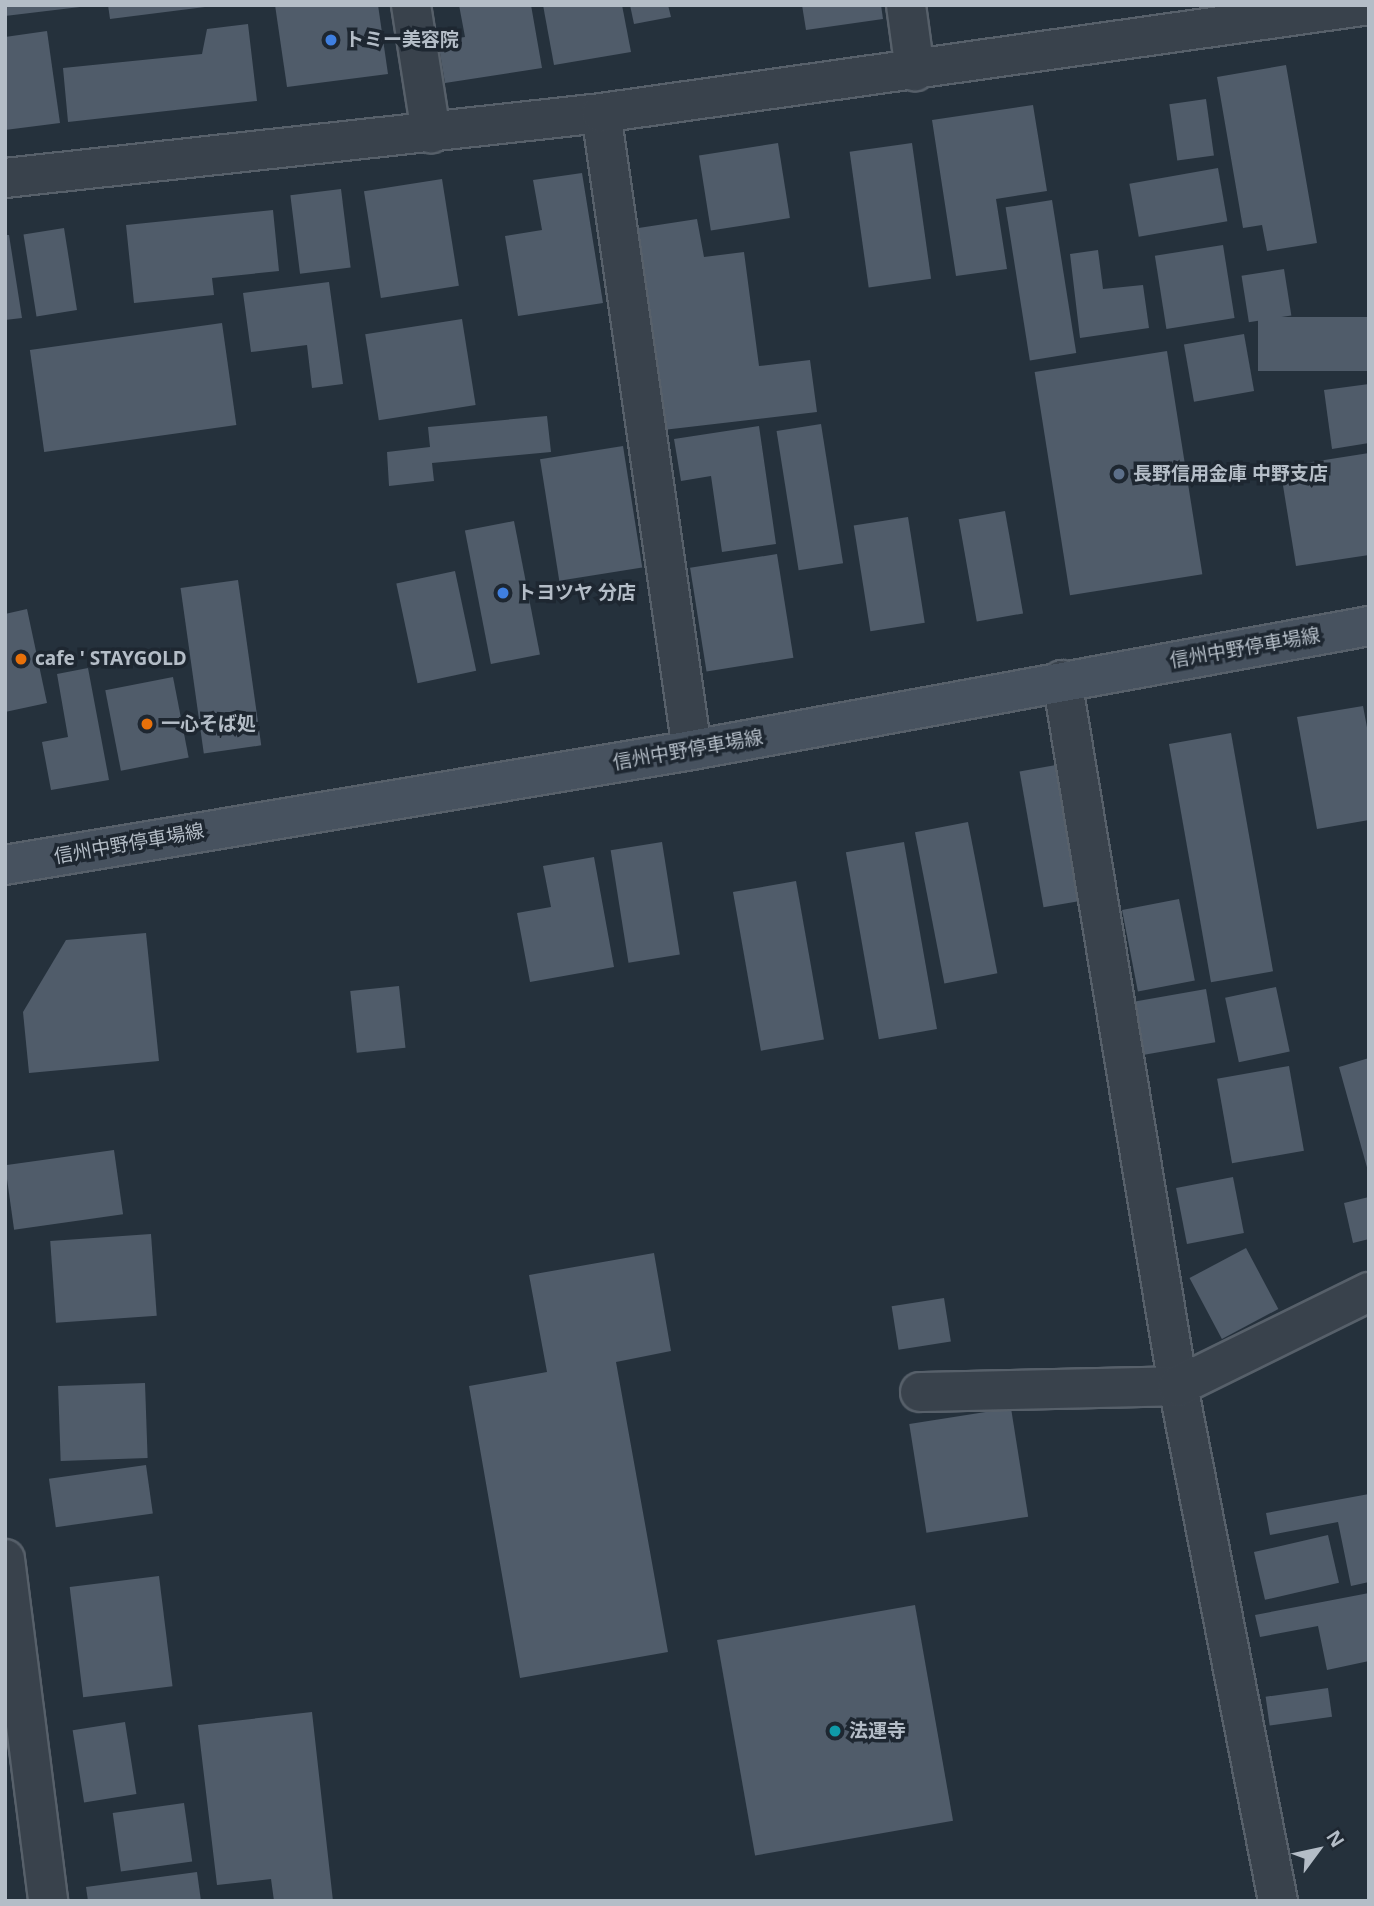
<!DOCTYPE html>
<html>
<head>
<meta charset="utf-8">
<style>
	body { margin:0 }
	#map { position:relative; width:1374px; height:1906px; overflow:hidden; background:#25313c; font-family:"Noto Sans","Noto Sans JP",sans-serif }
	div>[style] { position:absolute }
	.building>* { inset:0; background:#505c6a; transform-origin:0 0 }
	.roads { filter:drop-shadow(2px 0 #57606a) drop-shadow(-2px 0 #57606a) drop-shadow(0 2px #57606a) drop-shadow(0 -2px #57606a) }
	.minor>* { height:38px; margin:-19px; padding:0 19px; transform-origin:19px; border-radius:19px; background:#39424c }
	.tertiary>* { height:38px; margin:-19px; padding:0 19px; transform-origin:19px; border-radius:19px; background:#39424c }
	.secondary>* { height:38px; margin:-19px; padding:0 19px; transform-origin:19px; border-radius:19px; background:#47525f }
	.dots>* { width:19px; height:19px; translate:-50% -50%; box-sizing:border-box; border:4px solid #1e2731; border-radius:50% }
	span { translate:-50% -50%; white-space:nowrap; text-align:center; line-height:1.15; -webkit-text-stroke:7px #1e2731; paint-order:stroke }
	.poi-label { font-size:19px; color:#b4bdc7; font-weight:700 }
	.left { translate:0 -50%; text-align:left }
	.street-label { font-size:19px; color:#b4bdc7 }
	.frame { position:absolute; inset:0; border:7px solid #b4bdc7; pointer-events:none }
	.north { position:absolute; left:1283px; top:1815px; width:70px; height:70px; -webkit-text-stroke:5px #1e2731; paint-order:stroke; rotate:57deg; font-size:19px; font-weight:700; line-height:28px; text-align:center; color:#b4bdc7 }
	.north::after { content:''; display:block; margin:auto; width:24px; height:32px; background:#b4bdc7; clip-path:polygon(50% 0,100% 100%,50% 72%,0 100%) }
</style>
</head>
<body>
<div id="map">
	<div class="building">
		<div style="clip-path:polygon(5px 5px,79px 5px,80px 7px,5px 16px)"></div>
		<div style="clip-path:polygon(108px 5px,205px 5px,205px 7px,110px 19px)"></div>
		<div style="clip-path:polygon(275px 5px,378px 5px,388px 74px,287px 87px)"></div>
		<div style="clip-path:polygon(459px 5px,531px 5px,542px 68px,445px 83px,438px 41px,465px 37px)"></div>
		<div style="clip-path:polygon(543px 5px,622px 5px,631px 52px,554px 65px)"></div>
		<div style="clip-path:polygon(630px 5px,668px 5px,671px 17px,634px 24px)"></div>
		<div style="clip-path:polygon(802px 5px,881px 5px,883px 19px,806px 30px)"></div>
		<div style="clip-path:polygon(248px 24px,257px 101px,68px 122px,63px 68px,202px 54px,207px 29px)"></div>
		<div style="clip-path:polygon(47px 31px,60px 123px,5px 130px,5px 37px)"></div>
		<div style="clip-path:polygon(1286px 65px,1317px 243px,1267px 251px,1262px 225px,1243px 228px,1217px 77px)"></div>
		<div style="left:1206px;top:99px;width:57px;height:37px;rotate:82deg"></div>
		<div style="clip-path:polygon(1033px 105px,1047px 191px,996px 199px,1007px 269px,956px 276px,932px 120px)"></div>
		<div style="left:778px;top:143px;width:76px;height:80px;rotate:81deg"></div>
		<div style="left:912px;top:143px;width:137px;height:63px;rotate:82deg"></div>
		<div style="left:1218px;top:168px;width:54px;height:90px;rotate:80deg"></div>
		<div style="clip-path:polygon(582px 173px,603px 303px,518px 316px,505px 236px,542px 230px,533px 180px)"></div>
		<div style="left:442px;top:179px;width:108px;height:79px;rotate:81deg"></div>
		<div style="left:341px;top:189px;width:79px;height:51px;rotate:83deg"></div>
		<div style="left:1052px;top:200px;width:155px;height:47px;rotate:81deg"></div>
		<div style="clip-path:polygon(273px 210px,279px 271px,212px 278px,214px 295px,134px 303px,126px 225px)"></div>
		<div style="clip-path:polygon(697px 219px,704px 257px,744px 252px,759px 366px,810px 360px,817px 412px,663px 430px,632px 229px)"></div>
		<div style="left:64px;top:228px;width:83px;height:41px;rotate:81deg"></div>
		<div style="clip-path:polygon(5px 235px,9px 235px,22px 318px,5px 320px)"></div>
		<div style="left:1223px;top:245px;width:74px;height:69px;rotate:81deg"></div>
		<div style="clip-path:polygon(1098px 250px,1103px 289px,1143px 285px,1149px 328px,1080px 338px,1070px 254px)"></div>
		<div style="left:1284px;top:269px;width:47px;height:43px;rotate:81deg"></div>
		<div style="clip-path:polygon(329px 282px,343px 384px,312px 388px,307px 345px,251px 352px,243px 293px)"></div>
		<div style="left:1369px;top:317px;width:54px;height:111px;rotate:90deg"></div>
		<div style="left:462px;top:319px;width:87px;height:98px;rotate:81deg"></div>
		<div style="left:222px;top:323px;width:103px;height:194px;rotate:82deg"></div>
		<div style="left:1244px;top:334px;width:58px;height:61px;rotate:80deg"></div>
		<div style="left:1167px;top:351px;width:226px;height:134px;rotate:81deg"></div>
		<div style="clip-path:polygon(1369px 384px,1369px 443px,1332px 449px,1324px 390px)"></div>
		<div style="clip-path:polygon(547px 416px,551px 452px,432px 463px,434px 481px,389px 486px,387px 452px,430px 447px,428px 427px)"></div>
		<div style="left:821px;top:424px;width:141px;height:45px;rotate:81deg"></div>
		<div style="clip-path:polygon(759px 426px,776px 544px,722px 552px,711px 476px,681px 481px,674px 439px)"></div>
		<div style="left:623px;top:446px;width:123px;height:84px;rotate:81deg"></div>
		<div style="clip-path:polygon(1369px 453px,1369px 555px,1296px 566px,1280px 467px)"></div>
		<div style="left:1005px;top:511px;width:104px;height:47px;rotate:80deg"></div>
		<div style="left:908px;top:517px;width:107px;height:55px;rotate:81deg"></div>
		<div style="left:514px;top:521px;width:136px;height:50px;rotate:79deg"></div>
		<div style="left:777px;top:554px;width:105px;height:88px;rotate:81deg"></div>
		<div style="left:455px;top:571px;width:102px;height:60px;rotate:78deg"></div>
		<div style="left:238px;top:580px;width:167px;height:58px;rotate:82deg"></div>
		<div style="clip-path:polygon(27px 609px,47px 703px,5px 712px,5px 614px)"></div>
		<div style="clip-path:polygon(88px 668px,109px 780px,51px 790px,42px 742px,68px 737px,57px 674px)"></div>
		<div style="left:173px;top:677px;width:82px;height:69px;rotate:79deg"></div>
		<div style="clip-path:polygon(1363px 706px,1369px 738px,1369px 820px,1317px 829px,1297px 717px)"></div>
		<div style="left:1231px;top:733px;width:242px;height:63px;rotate:80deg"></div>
		<div style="left:1056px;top:765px;width:138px;height:37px;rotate:80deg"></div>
		<div style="left:968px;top:822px;width:154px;height:54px;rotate:79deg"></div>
		<div style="left:662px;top:842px;width:114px;height:52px;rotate:81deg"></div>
		<div style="left:904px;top:842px;width:190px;height:59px;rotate:80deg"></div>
		<div style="clip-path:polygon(594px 857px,614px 967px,530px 982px,517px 913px,551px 907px,543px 866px)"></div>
		<div style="left:796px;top:881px;width:161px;height:64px;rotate:80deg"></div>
		<div style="left:1179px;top:899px;width:83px;height:58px;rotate:79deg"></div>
		<div style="clip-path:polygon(146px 933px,159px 1061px,29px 1073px,23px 1012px,66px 940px)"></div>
		<div style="left:399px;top:986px;width:62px;height:49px;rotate:84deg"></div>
		<div style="left:1276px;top:987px;width:66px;height:52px;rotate:78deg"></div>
		<div style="left:1206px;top:989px;width:54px;height:75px;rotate:80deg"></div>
		<div style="clip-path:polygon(1369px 1058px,1369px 1171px,1368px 1171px,1339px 1067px)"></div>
		<div style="left:1289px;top:1066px;width:86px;height:73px;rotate:80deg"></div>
		<div style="left:114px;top:1150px;width:65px;height:110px;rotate:82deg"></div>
		<div style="left:1233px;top:1177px;width:57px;height:58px;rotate:79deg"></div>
		<div style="clip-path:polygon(1369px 1197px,1369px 1239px,1353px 1243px,1344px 1203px)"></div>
		<div style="left:151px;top:1234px;width:82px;height:101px;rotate:86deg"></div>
		<div style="left:1246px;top:1248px;width:69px;height:64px;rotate:62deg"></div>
		<div style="clip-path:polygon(654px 1253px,671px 1351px,616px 1362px,668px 1652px,520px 1678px,469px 1386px,547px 1372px,529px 1275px)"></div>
		<div style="left:944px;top:1298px;width:44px;height:53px;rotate:81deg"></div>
		<div style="left:145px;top:1383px;width:75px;height:87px;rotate:88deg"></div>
		<div style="left:1011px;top:1408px;width:110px;height:103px;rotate:81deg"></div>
		<div style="left:146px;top:1465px;width:49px;height:98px;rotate:82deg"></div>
		<div style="clip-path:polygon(1369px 1494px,1369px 1582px,1351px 1586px,1338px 1522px,1270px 1535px,1266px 1513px)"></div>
		<div style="left:1328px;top:1535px;width:49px;height:76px;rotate:77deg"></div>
		<div style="left:159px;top:1576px;width:111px;height:90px;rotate:83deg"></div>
		<div style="clip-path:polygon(1369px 1593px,1369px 1661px,1327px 1670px,1318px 1626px,1260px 1637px,1255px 1615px)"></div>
		<div style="left:915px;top:1605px;width:219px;height:201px;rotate:80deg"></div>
		<div style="left:1328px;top:1688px;width:29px;height:63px;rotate:82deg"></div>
		<div style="clip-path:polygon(312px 1712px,333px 1901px,274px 1901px,271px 1879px,217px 1885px,198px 1725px)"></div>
		<div style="left:125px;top:1722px;width:73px;height:53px;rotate:81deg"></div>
		<div style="left:184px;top:1803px;width:59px;height:72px;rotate:82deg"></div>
		<div style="clip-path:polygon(197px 1872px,201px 1901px,88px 1901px,86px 1887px)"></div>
	</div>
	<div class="roads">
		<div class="minor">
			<div style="left:411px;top:5px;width:130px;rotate:81.1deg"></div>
			<div style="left:906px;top:5px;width:67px;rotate:82.2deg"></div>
			<div style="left:601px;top:113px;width:643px;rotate:81.87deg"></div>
			<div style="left:1062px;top:680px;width:715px;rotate:80.67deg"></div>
			<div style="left:1178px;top:1386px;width:525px;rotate:79.01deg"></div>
			<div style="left:920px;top:1392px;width:258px;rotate:-1.3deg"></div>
			<div style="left:1178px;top:1386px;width:213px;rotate:-26.2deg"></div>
		</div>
		<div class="tertiary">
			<div style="left:5px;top:178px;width:600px;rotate:-6.22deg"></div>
			<div style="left:601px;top:113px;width:776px;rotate:-8deg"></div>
			<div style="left:5px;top:1559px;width:345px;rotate:82.8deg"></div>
		</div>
		<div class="secondary">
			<div style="left:5px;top:865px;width:697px;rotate:-9.5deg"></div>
			<div style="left:692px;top:750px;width:688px;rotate:-10.38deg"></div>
		</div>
	</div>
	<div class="dots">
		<div style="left:331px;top:40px;background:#3f7fe0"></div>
		<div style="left:1119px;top:474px;background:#5c6f8a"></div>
		<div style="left:503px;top:593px;background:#3f7fe0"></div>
		<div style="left:21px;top:659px;background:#e8710a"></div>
		<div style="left:147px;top:724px;background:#e8710a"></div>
		<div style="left:835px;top:1731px;background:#0f9aa8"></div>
	</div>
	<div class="poi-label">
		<span class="left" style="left:345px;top:40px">トミー美容院</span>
		<span class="left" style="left:1133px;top:474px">長野信用金庫 中野支店</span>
		<span class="left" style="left:517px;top:593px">トヨツヤ 分店</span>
		<span class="left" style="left:35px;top:659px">cafe ' STAYGOLD</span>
		<span class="left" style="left:161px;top:724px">一心そば処</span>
		<span class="left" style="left:849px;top:1731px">法運寺</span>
	</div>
	<div class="street-label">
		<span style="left:1245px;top:648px;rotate:-10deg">信州中野停車場線</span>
		<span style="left:688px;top:750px;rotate:-10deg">信州中野停車場線</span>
		<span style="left:129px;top:844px;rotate:-10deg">信州中野停車場線</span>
	</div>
	<div class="frame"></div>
	<div class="north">N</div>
</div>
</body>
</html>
